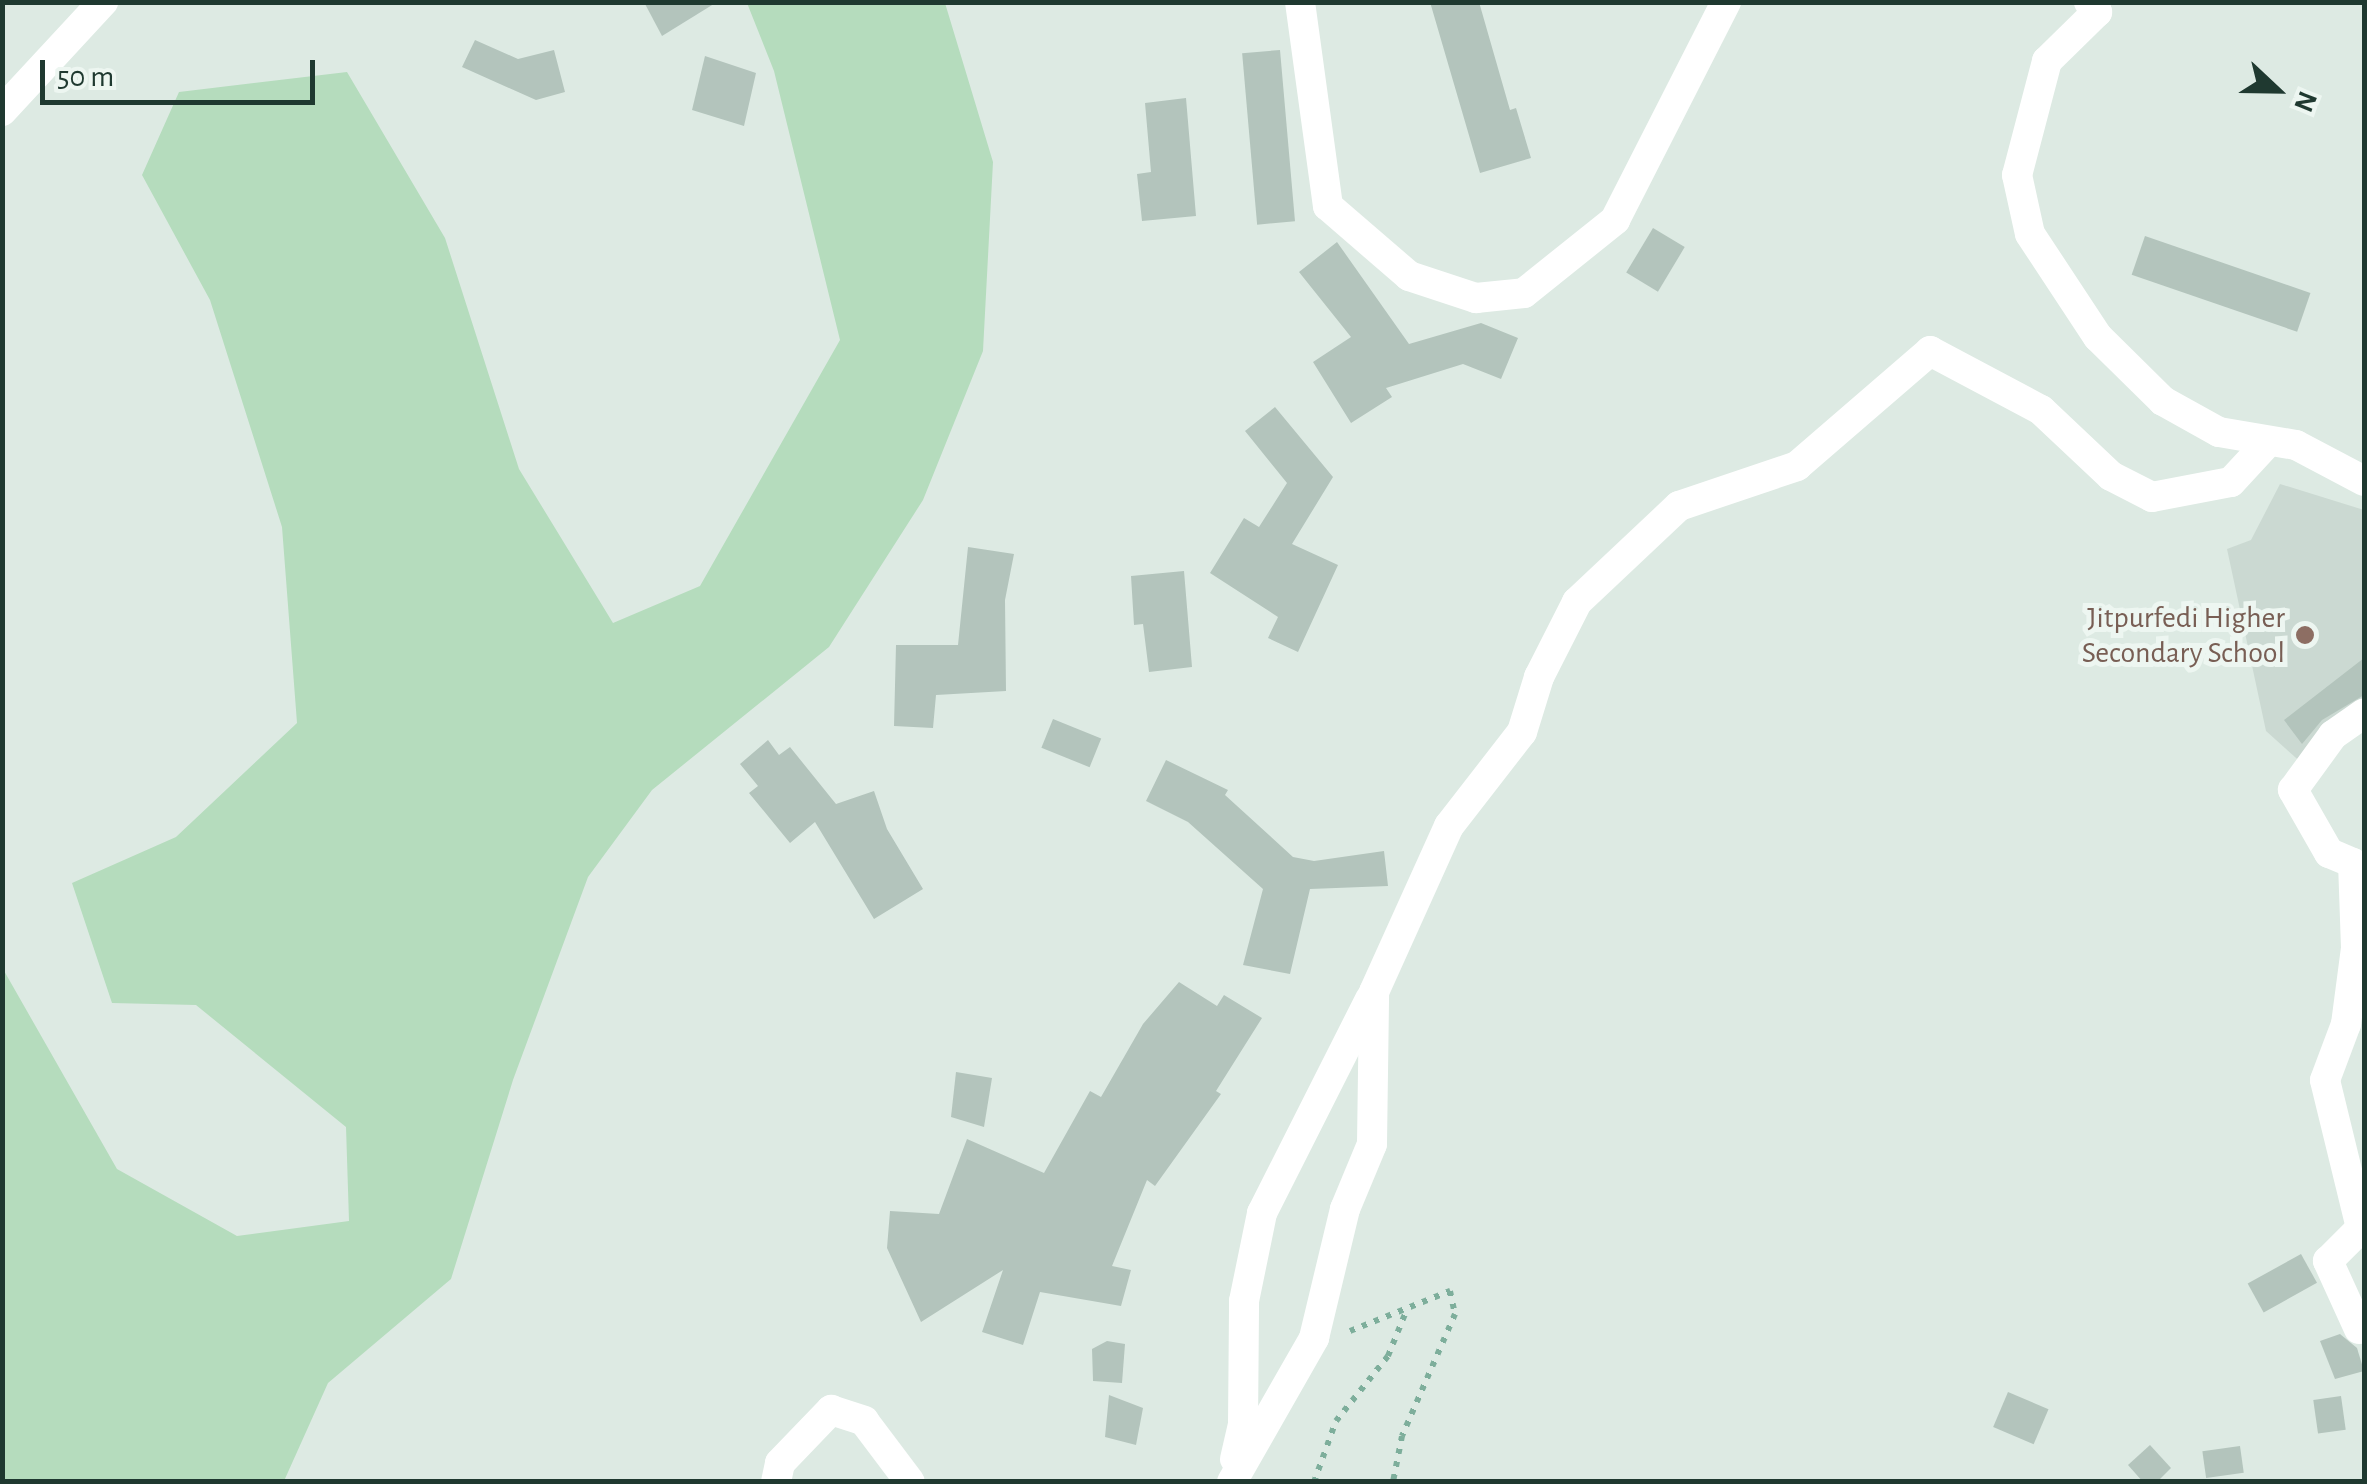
<!DOCTYPE html>
<html>
<head>
<meta charset="utf-8">
<style>
	body { margin:0 }
	#map { position:relative; width:2367px; height:1484px; overflow:hidden; background:#ddeae3; font-family:"Alegreya Sans",sans-serif }
	div>[style] { position:absolute }
	.built>* { inset:0; background:#cbd9d2 }
	.green>* { inset:0; background:#b5dcbd }
	.building>* { inset:0; background:#b3c4bc; transform-origin:0 0 }
	.path>* { height:6px; margin-top:-3px; transform-origin:0; background:repeating-linear-gradient(90deg,#7dae9b 0 5px,transparent 0 13px) }
	.street>* { height:30px; margin:-15px; padding:0 15px; transform-origin:15px; border-radius:15px; background:#fff }
	.dots>* { width:28px; height:28px; translate:-50% -50%; box-sizing:border-box; border:5px solid #edf6f1; border-radius:50% }
	span { translate:-50% -50%; white-space:nowrap; text-align:center; line-height:1.15; -webkit-text-stroke:10px #edf6f1; paint-order:stroke }
	.education-label { font-size:30px; color:#785e54 }
	.right { translate:-100% -50%; text-align:right }
	.frame { position:absolute; inset:0; border:5px solid #1f3930; pointer-events:none }
	.north { position:absolute; left:2227px; top:40px; width:100px; height:100px; -webkit-text-stroke:8px #edf6f1; paint-order:stroke; rotate:112deg; font-size:28px; font-weight:700; line-height:40px; text-align:center; color:#1f3930 }
	.north::after { content:''; display:block; margin:auto; width:35px; height:45px; background:#1f3930; clip-path:polygon(50% 0,100% 100%,50% 72%,0 100%) }
	.scale { position:absolute; left:40px; top:60px; width:275px; height:45px; box-sizing:border-box; border:5px solid #1f3930; border-top:0; padding-left:12px; font-size:30px; line-height:35px; white-space:nowrap; color:#1f3930; -webkit-text-stroke:8px #edf6f1; paint-order:stroke }
</style>
</head>
<body>
<div id="map">
	<div class="built">
		<div style="clip-path:polygon(2280px 484px,2364px 510px,2364px 720px,2304px 765px,2266px 731px,2227px 549px,2251px 540px)"></div>
	</div>
	<div class="green">
		<div style="clip-path:polygon(747px 3px,945px 3px,993px 162px,983px 351px,923px 500px,829px 647px,652px 790px,588px 877px,513px 1080px,451px 1279px,328px 1383px,284px 1481px,3px 1481px,3px 969px,117px 1169px,237px 1236px,349px 1221px,346px 1127px,196px 1005px,112px 1003px,72px 883px,176px 837px,297px 723px,282px 527px,210px 300px,142px 175px,179px 92px,347px 72px,445px 238px,519px 469px,613px 623px,700px 586px,840px 340px,774px 71px)"></div>
	</div>
	<div class="building">
		<div style="clip-path:polygon(644px 2px,717px 2px,662px 36px)"></div>
		<div style="clip-path:polygon(1430px 2px,1479px 2px,1510px 110px,1516px 108px,1531px 158px,1480px 173px)"></div>
		<div style="clip-path:polygon(475px 40px,518px 59px,554px 50px,565px 92px,536px 100px,462px 67px)"></div>
		<div style="left:1280px;top:50px;width:172px;height:38px;rotate:85deg"></div>
		<div style="clip-path:polygon(705px 56px,756px 73px,744px 126px,692px 110px)"></div>
		<div style="clip-path:polygon(1186px 98px,1196px 216px,1142px 221px,1137px 174px,1151px 172px,1145px 103px)"></div>
		<div style="left:1653px;top:228px;width:37px;height:52px;rotate:31deg"></div>
		<div style="left:2145px;top:236px;width:175px;height:41px;rotate:19deg"></div>
		<div style="clip-path:polygon(1337px 242px,1409px 344px,1481px 323px,1518px 338px,1501px 379px,1463px 364px,1386px 388px,1392px 397px,1351px 423px,1313px 362px,1351px 337px,1299px 272px)"></div>
		<div style="clip-path:polygon(1275px 407px,1333px 477px,1292px 544px,1338px 565px,1298px 652px,1268px 638px,1278px 617px,1210px 573px,1244px 518px,1259px 527px,1287px 483px,1245px 431px)"></div>
		<div style="clip-path:polygon(968px 547px,1014px 554px,1005px 600px,1006px 691px,936px 695px,933px 728px,894px 726px,896px 645px,958px 645px)"></div>
		<div style="clip-path:polygon(1184px 571px,1192px 667px,1149px 672px,1143px 624px,1134px 625px,1131px 576px)"></div>
		<div style="clip-path:polygon(2364px 658px,2364px 695px,2322px 720px,2302px 744px,2284px 720px)"></div>
		<div style="left:1053px;top:719px;width:52px;height:31px;rotate:22deg"></div>
		<div style="clip-path:polygon(768px 740px,779px 755px,790px 747px,836px 804px,874px 791px,887px 829px,923px 889px,874px 919px,815px 822px,790px 843px,749px 793px,758px 786px,740px 764px)"></div>
		<div style="clip-path:polygon(1166px 760px,1228px 790px,1225px 795px,1293px 857px,1314px 861px,1384px 851px,1388px 886px,1310px 889px,1290px 974px,1243px 965px,1263px 889px,1188px 822px,1146px 801px)"></div>
		<div style="clip-path:polygon(1179px 982px,1217px 1006px,1224px 995px,1262px 1018px,1216px 1091px,1221px 1094px,1155px 1186px,1147px 1180px,1112px 1266px,1131px 1270px,1121px 1306px,1040px 1292px,1023px 1345px,982px 1332px,1003px 1270px,921px 1322px,887px 1248px,890px 1211px,939px 1214px,967px 1139px,1044px 1173px,1090px 1091px,1101px 1097px,1143px 1024px)"></div>
		<div style="clip-path:polygon(956px 1072px,992px 1078px,984px 1127px,951px 1117px)"></div>
		<div style="left:2301px;top:1254px;width:33px;height:61px;rotate:61deg"></div>
		<div style="clip-path:polygon(2340px 1334px,2357px 1348px,2364px 1371px,2335px 1379px,2320px 1341px)"></div>
		<div style="clip-path:polygon(1107px 1341px,1125px 1344px,1122px 1383px,1093px 1381px,1092px 1349px)"></div>
		<div style="left:2008px;top:1392px;width:44px;height:38px;rotate:23deg"></div>
		<div style="clip-path:polygon(1109px 1395px,1143px 1408px,1136px 1445px,1105px 1437px)"></div>
		<div style="left:2341px;top:1396px;width:34px;height:28px;rotate:82deg"></div>
		<div style="clip-path:polygon(2150px 1445px,2171px 1468px,2157px 1482px,2143px 1482px,2128px 1465px)"></div>
		<div style="left:2240px;top:1446px;width:27px;height:38px;rotate:82deg"></div>
	</div>
	<div class="path">
		<div style="left:1350px;top:1331px;width:108px;rotate:-21.8deg"></div>
		<div style="left:1450px;top:1291px;width:24px;rotate:78deg"></div>
		<div style="left:1455px;top:1314px;width:133px;rotate:113.5deg"></div>
		<div style="left:1402px;top:1436px;width:47px;rotate:101.1deg"></div>
		<div style="left:1314px;top:1482px;width:65px;rotate:-70.2deg"></div>
		<div style="left:1336px;top:1421px;width:83px;rotate:-51.3deg"></div>
		<div style="left:1388px;top:1356px;width:45px;rotate:-68deg"></div>
	</div>
	<div class="street">
		<div style="left:1300px;top:2px;width:206px;rotate:82.2deg"></div>
		<div style="left:1328px;top:206px;width:107px;rotate:40.8deg"></div>
		<div style="left:1409px;top:276px;width:71px;rotate:18.2deg"></div>
		<div style="left:1476px;top:298px;width:48px;rotate:-5.9deg"></div>
		<div style="left:1524px;top:293px;width:117px;rotate:-38.7deg"></div>
		<div style="left:1615px;top:220px;width:245px;rotate:-63deg"></div>
		<div style="left:2089px;top:2px;width:13px;rotate:51deg"></div>
		<div style="left:2097px;top:12px;width:70px;rotate:135.6deg"></div>
		<div style="left:2047px;top:61px;width:118px;rotate:104.7deg"></div>
		<div style="left:2017px;top:175px;width:60px;rotate:77.6deg"></div>
		<div style="left:2030px;top:234px;width:123px;rotate:56.6deg"></div>
		<div style="left:2098px;top:337px;width:91px;rotate:44.6deg"></div>
		<div style="left:2163px;top:401px;width:64px;rotate:29deg"></div>
		<div style="left:2219px;top:432px;width:78px;rotate:9.6deg"></div>
		<div style="left:2296px;top:445px;width:77px;rotate:27.9deg"></div>
		<div style="left:2px;top:111px;width:149px;rotate:-47.2deg"></div>
		<div style="left:2359px;top:1329px;width:75px;rotate:-114.5deg"></div>
		<div style="left:2328px;top:1261px;width:47px;rotate:-45deg"></div>
		<div style="left:2361px;top:1228px;width:152px;rotate:-103.7deg"></div>
		<div style="left:2325px;top:1080px;width:60px;rotate:-69.4deg"></div>
		<div style="left:2346px;top:1024px;width:77px;rotate:-82.5deg"></div>
		<div style="left:2356px;top:948px;width:85px;rotate:-92deg"></div>
		<div style="left:2353px;top:863px;width:26px;rotate:-157deg"></div>
		<div style="left:2329px;top:853px;width:73px;rotate:-119.7deg"></div>
		<div style="left:2293px;top:790px;width:68px;rotate:-54deg"></div>
		<div style="left:2333px;top:735px;width:38px;rotate:-35deg"></div>
		<div style="left:1235px;top:1459px;width:36px;rotate:-77deg"></div>
		<div style="left:1243px;top:1424px;width:123px;rotate:-89.5deg"></div>
		<div style="left:1244px;top:1301px;width:90px;rotate:-78.4deg"></div>
		<div style="left:1262px;top:1213px;width:240px;rotate:-63.2deg"></div>
		<div style="left:776px;top:1482px;width:19px;rotate:-78deg"></div>
		<div style="left:780px;top:1463px;width:74px;rotate:-46.1deg"></div>
		<div style="left:831px;top:1410px;width:35px;rotate:18deg"></div>
		<div style="left:864px;top:1421px;width:76px;rotate:53deg"></div>
		<div style="left:1232px;top:1482px;width:166px;rotate:-60.3deg"></div>
		<div style="left:1314px;top:1338px;width:133px;rotate:-76.5deg"></div>
		<div style="left:1345px;top:1209px;width:70px;rotate:-67.4deg"></div>
		<div style="left:1372px;top:1144px;width:152px;rotate:-89.2deg"></div>
		<div style="left:1374px;top:992px;width:182px;rotate:-65.7deg"></div>
		<div style="left:1449px;top:826px;width:119px;rotate:-52.2deg"></div>
		<div style="left:1522px;top:732px;width:58px;rotate:-72.8deg"></div>
		<div style="left:1539px;top:677px;width:84px;rotate:-63.1deg"></div>
		<div style="left:1577px;top:602px;width:140px;rotate:-43.3deg"></div>
		<div style="left:1679px;top:506px;width:125px;rotate:-18.7deg"></div>
		<div style="left:1797px;top:466px;width:176px;rotate:-40.8deg"></div>
		<div style="left:1930px;top:351px;width:126px;rotate:28deg"></div>
		<div style="left:2041px;top:410px;width:96px;rotate:43.3deg"></div>
		<div style="left:2111px;top:476px;width:46px;rotate:27.1deg"></div>
		<div style="left:2152px;top:497px;width:80px;rotate:-10.8deg"></div>
		<div style="left:2231px;top:482px;width:54px;rotate:-47.2deg"></div>
	</div>
	<div class="dots">
		<div style="left:2305px;top:635px;background:#8d6e63"></div>
	</div>
	<div class="education-label">
		<span class="right" style="left:2285px;top:635px">Jitpurfedi Higher<br>Secondary School</span>
	</div>
	<div class="frame"></div>
	<div class="north">N</div>
	<div class="scale">50 m</div>
</div>
</body>
</html>
